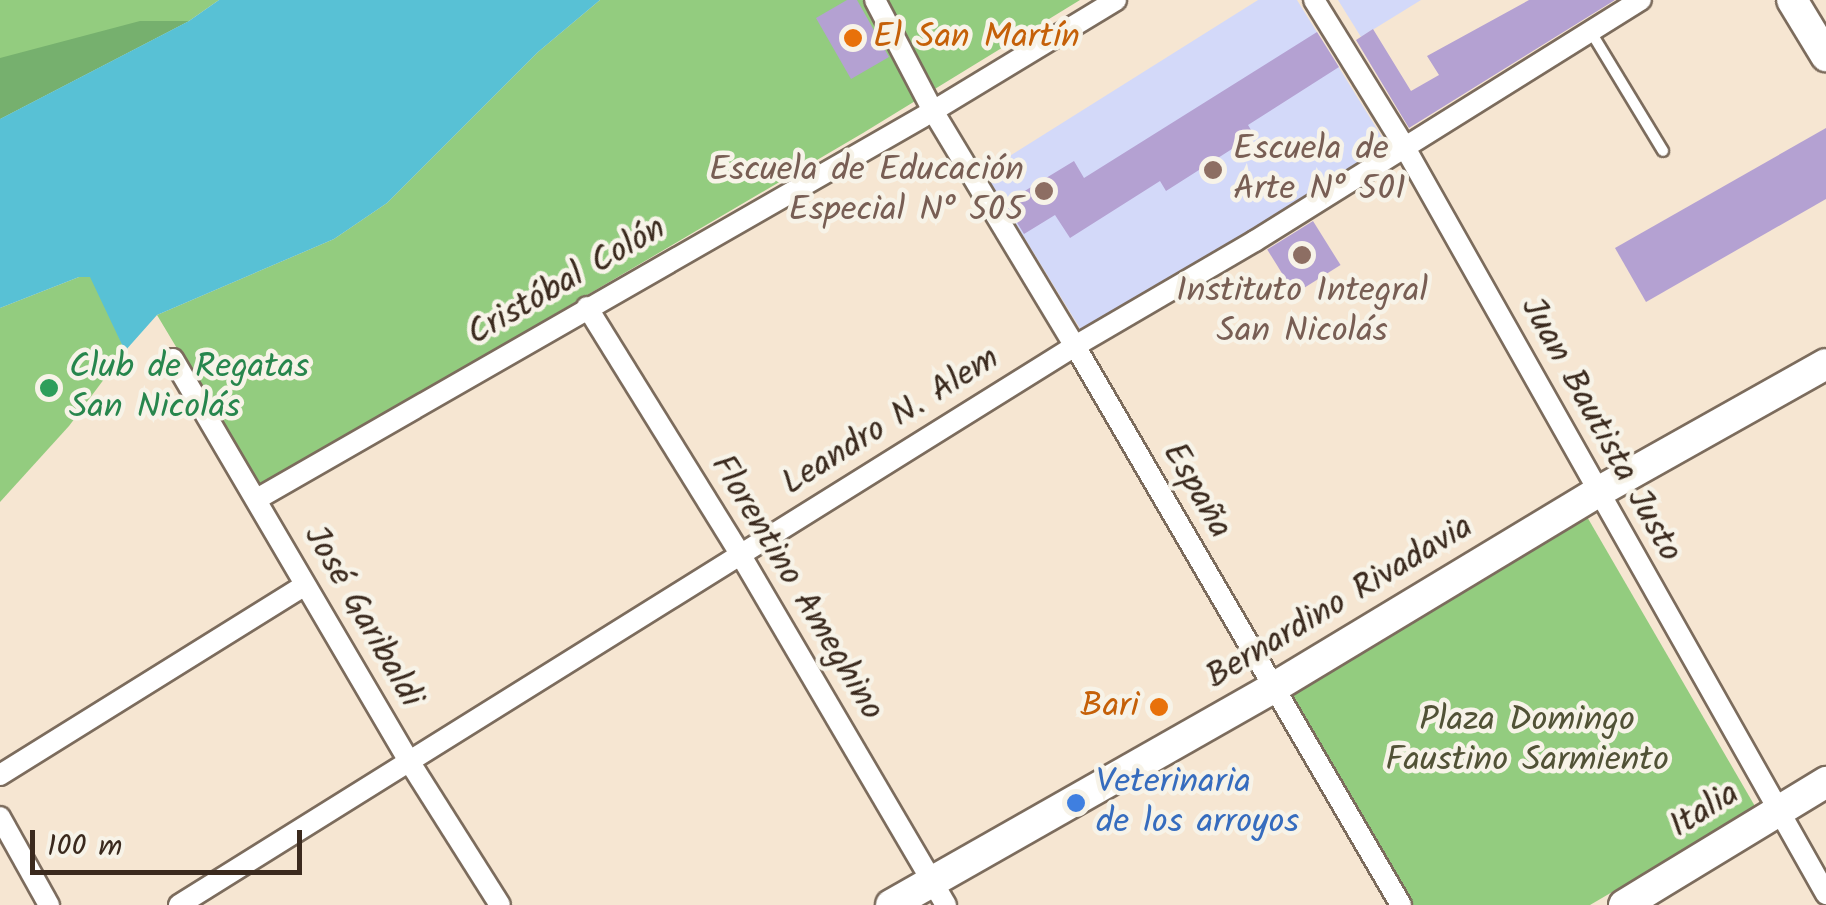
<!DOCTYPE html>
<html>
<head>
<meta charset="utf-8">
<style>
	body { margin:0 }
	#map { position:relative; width:1826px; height:905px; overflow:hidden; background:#f6e6d2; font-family:Kalam,sans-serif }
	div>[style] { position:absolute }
	.built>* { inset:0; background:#d3d9f9 }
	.green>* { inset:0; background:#93cc7f }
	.forest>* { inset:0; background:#76b06e }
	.water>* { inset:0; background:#58c1d5 }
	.building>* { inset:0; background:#b4a1d2; transform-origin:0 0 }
	.roads { filter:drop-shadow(2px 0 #7c6c5d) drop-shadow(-2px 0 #7c6c5d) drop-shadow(0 2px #7c6c5d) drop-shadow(0 -2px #7c6c5d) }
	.lane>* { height:10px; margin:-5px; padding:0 5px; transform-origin:5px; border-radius:5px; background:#fff }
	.street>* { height:20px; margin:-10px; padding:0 10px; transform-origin:10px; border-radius:10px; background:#fff }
	.secondary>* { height:30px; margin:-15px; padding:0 15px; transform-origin:15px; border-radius:15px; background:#fff }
	.dots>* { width:28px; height:28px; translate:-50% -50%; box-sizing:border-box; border:5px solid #f7f3e8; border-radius:50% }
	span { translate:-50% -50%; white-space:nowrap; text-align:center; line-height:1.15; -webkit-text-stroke:9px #f7f3e8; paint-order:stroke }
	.food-label { font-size:35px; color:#c56008 }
	.left { translate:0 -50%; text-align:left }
	.right { translate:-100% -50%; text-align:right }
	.education-label { font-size:35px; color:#785e54 }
	.street-label { font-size:35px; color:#3b2a1e }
	.leisure-label { font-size:35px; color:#27864d }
	.park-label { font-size:35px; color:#515236 }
	.shop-label { font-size:35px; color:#366cbe }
	.scale { position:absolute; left:30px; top:830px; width:272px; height:45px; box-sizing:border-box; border:5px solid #3b2a1e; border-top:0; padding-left:12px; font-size:30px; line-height:35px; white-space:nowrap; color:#3b2a1e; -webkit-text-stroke:8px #f7f3e8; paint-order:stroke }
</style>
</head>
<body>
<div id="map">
	<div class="built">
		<div style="clip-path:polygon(1258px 0,1297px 0,1387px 145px,1084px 335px,984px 172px)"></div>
		<div style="clip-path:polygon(1338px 0,1421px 0,1361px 37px)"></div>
	</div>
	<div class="green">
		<div style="clip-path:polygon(0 0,219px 0,189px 21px,0 119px)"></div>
		<div style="clip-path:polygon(600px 0,1080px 0,863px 133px,260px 487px,157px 315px,334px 239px,387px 203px,538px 52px)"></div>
		<div style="clip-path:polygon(79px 277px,91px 277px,97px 285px,125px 351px,69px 426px,0 502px,0 308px)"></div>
		<div style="clip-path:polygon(1586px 515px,1756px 808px,1590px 905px,1412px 905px,1288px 690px)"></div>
	</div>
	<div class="forest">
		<div style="clip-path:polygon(140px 21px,189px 21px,0 119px,0 58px)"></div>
	</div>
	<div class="water">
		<div style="clip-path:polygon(219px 0,600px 0,538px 52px,387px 203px,334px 239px,157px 315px,125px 351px,90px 277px,79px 277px,0 308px,0 119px,189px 21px)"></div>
	</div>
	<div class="building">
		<div style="clip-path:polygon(847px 0,857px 0,889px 57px,851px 79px,816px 18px)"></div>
		<div style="clip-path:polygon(1529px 0,1615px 0,1409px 128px,1356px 40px,1373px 29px,1411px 91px,1439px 75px,1427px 56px)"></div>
		<div style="clip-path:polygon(1317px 32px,1339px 67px,1248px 125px,1254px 135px,1166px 191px,1160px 181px,1070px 238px,1055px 215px,1024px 234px,1005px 203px,1074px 161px,1084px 178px)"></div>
		<div style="clip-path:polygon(1826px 128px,1826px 199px,1646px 302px,1615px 248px)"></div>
		<div style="left:1313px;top:221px;width:52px;height:54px;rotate:58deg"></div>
	</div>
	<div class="roads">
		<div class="lane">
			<div style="left:1591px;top:32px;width:139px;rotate:58.8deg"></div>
		</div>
		<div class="street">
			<div style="left:875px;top:0;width:125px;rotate:62.4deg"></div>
			<div style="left:933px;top:111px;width:275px;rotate:58.9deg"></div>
			<div style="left:1075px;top:346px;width:647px;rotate:59.75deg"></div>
			<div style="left:1314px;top:0;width:172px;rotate:58.3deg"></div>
			<div style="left:1404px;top:146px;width:859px;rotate:60.57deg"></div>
			<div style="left:587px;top:307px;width:291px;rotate:58.2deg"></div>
			<div style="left:740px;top:554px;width:407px;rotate:59.6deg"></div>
			<div style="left:173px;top:359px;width:466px;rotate:59.6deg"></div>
			<div style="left:409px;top:761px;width:170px;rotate:57.7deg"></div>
			<div style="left:257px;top:499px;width:779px;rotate:-29.85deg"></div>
			<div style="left:933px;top:111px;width:214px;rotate:-31.2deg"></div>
			<div style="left:0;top:775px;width:359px;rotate:-31.9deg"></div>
			<div style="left:0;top:817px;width:101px;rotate:60.9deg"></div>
			<div style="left:179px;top:905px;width:1056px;rotate:-31.96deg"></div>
			<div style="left:1075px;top:346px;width:208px;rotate:-30.3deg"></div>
			<div style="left:1255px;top:241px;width:455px;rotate:-32deg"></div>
		</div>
		<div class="secondary">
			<div style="left:1792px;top:0;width:66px;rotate:58.7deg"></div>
			<div style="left:891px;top:905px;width:439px;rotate:-29.6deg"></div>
			<div style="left:1273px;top:688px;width:380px;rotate:-31.1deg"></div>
			<div style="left:1598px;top:492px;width:261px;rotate:-29.3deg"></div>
			<div style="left:1624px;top:905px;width:237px;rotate:-31.3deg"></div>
		</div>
	</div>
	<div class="dots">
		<div style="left:853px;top:38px;background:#e8710a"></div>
		<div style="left:1213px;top:170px;background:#8d6e63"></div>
		<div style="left:1044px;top:191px;background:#8d6e63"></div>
		<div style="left:1302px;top:255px;background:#8d6e63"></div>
		<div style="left:49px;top:388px;background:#2e9e5b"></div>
		<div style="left:1159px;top:707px;background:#e8710a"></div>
		<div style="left:1076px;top:803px;background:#3f7fe0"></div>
	</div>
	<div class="food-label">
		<span class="left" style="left:873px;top:38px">El San Martín</span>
		<span class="right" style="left:1139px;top:707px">Bari</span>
	</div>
	<div class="education-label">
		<span class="left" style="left:1233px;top:170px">Escuela de<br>Arte N° 501</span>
		<span class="right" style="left:1024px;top:191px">Escuela de Educación<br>Especial N° 505</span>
		<span style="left:1302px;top:312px">Instituto Integral<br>San Nicolás</span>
	</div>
	<div class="street-label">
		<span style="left:567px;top:282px;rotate:-30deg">Cristóbal Colón</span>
		<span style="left:891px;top:422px;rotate:-32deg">Leandro N. Alem</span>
		<span style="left:1600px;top:430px;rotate:61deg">Juan Bautista Justo</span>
		<span style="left:1196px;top:491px;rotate:60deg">España</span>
		<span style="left:796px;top:588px;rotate:59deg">Florentino Ameghino</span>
		<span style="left:1340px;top:603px;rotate:-31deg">Bernardino Rivadavia</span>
		<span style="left:362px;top:617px;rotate:60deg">José Garibaldi</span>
		<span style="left:1705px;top:811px;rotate:-32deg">Italia</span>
	</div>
	<div class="leisure-label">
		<span class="left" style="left:69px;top:388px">Club de Regatas<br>San Nicolás</span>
	</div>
	<div class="park-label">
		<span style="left:1527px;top:741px">Plaza Domingo<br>Faustino Sarmiento</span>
	</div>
	<div class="shop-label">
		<span class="left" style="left:1096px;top:803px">Veterinaria<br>de los arroyos</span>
	</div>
	<div class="scale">100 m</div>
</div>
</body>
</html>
